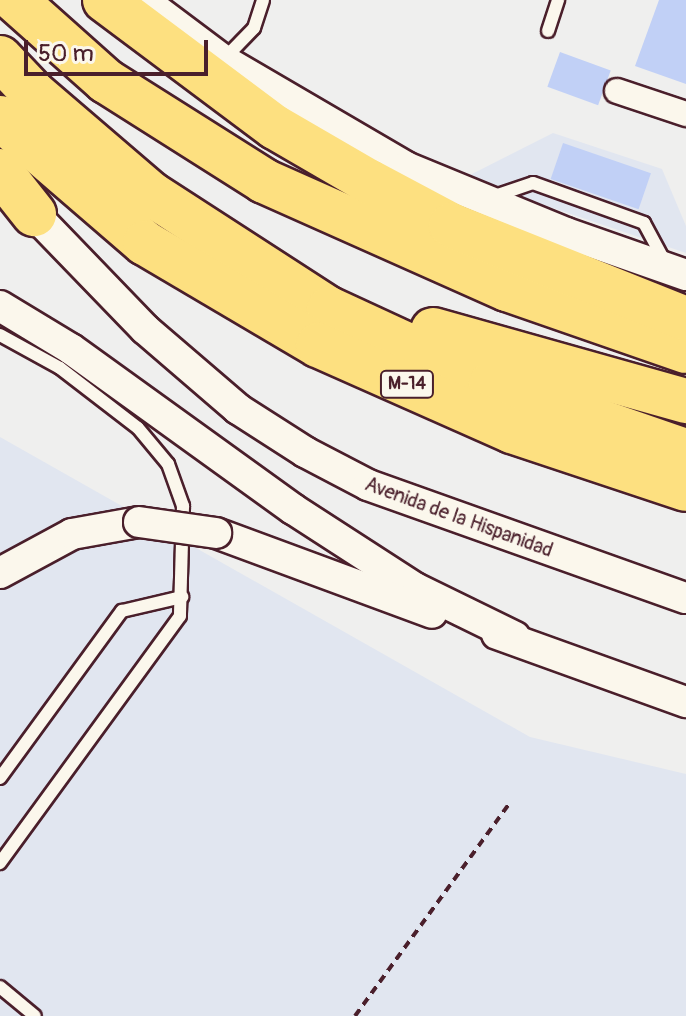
<!DOCTYPE html>
<html>
<head>
<meta charset="utf-8">
<style>
	body { margin:0 }
	#map { position:relative; width:686px; height:1016px; overflow:hidden; background:#efefee; font-family:Pangolin,sans-serif }
	div>[style] { position:absolute }
	.built>* { inset:0; background:#e1e6f0 }
	.building>* { inset:0; background:#c1d0f6; transform-origin:0 0 }
	.path>* { height:4px; margin-top:-2px; transform-origin:0; background:repeating-linear-gradient(90deg,#4a1f2b 0 8px,transparent 0 14px) }
	.roads { filter:drop-shadow(2px 0 #4a1f2b) drop-shadow(-2px 0 #4a1f2b) drop-shadow(0 2px #4a1f2b) drop-shadow(0 -2px #4a1f2b) }
	.service>* { height:12px; margin:-6px; padding:0 6px; transform-origin:6px; border-radius:6px; background:#fbf7ec }
	.minor>* { height:24px; margin:-12px; padding:0 12px; transform-origin:12px; border-radius:12px; background:#fbf7ec }
	.tertiary>* { height:30px; margin:-15px; padding:0 15px; transform-origin:15px; border-radius:15px; background:#fbf7ec }
	.motorway>* { height:44px; margin:-22px; padding:0 22px; transform-origin:22px; border-radius:22px; background:#fde080 }
	.bridges { filter:drop-shadow(2px 0 #4a1f2b) drop-shadow(-2px 0 #4a1f2b) drop-shadow(0 2px #4a1f2b) drop-shadow(0 -2px #4a1f2b) }
	.tertiary-bridge>* { height:30px; margin:-15px; padding:0 15px; transform-origin:15px; border-radius:15px; background:#fbf7ec }
	span { translate:-50% -50%; white-space:nowrap; text-align:center; line-height:1.15; -webkit-text-stroke:6px #fbf7ec; paint-order:stroke }
	.shield-label span { padding:2px 6px; background:#fbf7ec; border:2px solid; border-radius:6px; -webkit-text-stroke-width:0 }
	.shield-label { font-size:18px; color:#4a1f2b; font-weight:700 }
	.street-label { font-size:20px; color:#4a1f2b }
	.scale { position:absolute; left:24px; top:40px; width:184px; height:36px; box-sizing:border-box; border:4px solid #4a1f2b; border-top:0; padding-left:10px; font-size:24px; line-height:28px; white-space:nowrap; color:#4a1f2b; -webkit-text-stroke:6px #fbf7ec; paint-order:stroke }
</style>
</head>
<body>
<div id="map">
	<div class="built">
		<div style="clip-path:polygon(553px 133px,662px 169px,686px 226px,686px 253px,464px 178px)"></div>
		<div style="clip-path:polygon(0 437px,530px 737px,686px 774px,686px 1016px,0 1016px)"></div>
	</div>
	<div class="building">
		<div style="clip-path:polygon(659px 0,686px 0,686px 84px,635px 66px)"></div>
		<div style="left:560px;top:52px;width:54px;height:37px;rotate:20deg"></div>
		<div style="left:563px;top:143px;width:93px;height:38px;rotate:19deg"></div>
	</div>
	<div class="path">
		<div style="left:355px;top:1016px;width:263px;rotate:-54deg"></div>
	</div>
	<div class="roads">
		<div class="service">
			<div style="left:548px;top:31px;width:33px;rotate:-72deg"></div>
			<div style="left:224px;top:59px;width:43px;rotate:-45.9deg"></div>
			<div style="left:254px;top:28px;width:29px;rotate:-72deg"></div>
			<div style="left:492px;top:197px;width:43px;rotate:-18.9deg"></div>
			<div style="left:533px;top:183px;width:118px;rotate:19.8deg"></div>
			<div style="left:644px;top:223px;width:44px;rotate:61.7deg"></div>
			<div style="left:0;top:335px;width:68px;rotate:28.8deg"></div>
			<div style="left:60px;top:368px;width:98px;rotate:37.6deg"></div>
			<div style="left:138px;top:428px;width:47px;rotate:50.2deg"></div>
			<div style="left:168px;top:464px;width:45px;rotate:70.3deg"></div>
			<div style="left:183px;top:506px;width:110px;rotate:91.6deg"></div>
			<div style="left:180px;top:616px;width:306px;rotate:126.1deg"></div>
			<div style="left:0;top:778px;width:207px;rotate:-53.9deg"></div>
			<div style="left:122px;top:611px;width:62px;rotate:-13.1deg"></div>
			<div style="left:0;top:987px;width:45px;rotate:39.6deg"></div>
		</div>
		<div class="minor">
			<div style="left:617px;top:91px;width:73px;rotate:18.4deg"></div>
		</div>
		<div class="tertiary">
			<div style="left:143px;top:0;width:100px;rotate:36.9deg"></div>
			<div style="left:223px;top:60px;width:212px;rotate:30.3deg"></div>
			<div style="left:406px;top:167px;width:173px;rotate:22.4deg"></div>
			<div style="left:566px;top:233px;width:127px;rotate:19.3deg"></div>
			<div style="left:34px;top:214px;width:160px;rotate:46deg"></div>
			<div style="left:145px;top:329px;width:123px;rotate:40.7deg"></div>
			<div style="left:238px;top:409px;width:80px;rotate:32.7deg"></div>
			<div style="left:305px;top:452px;width:71px;rotate:27.6deg"></div>
			<div style="left:368px;top:485px;width:337px;rotate:19.6deg"></div>
			<div style="left:0;top:306px;width:83px;rotate:31.2deg"></div>
			<div style="left:71px;top:349px;width:274px;rotate:35.8deg"></div>
			<div style="left:293px;top:509px;width:145px;rotate:32.9deg"></div>
			<div style="left:415px;top:588px;width:111px;rotate:26.1deg"></div>
			<div style="left:216px;top:533px;width:230px;rotate:20.3deg"></div>
			<div style="left:0;top:573px;width:82px;rotate:-28.4deg"></div>
			<div style="left:72px;top:534px;width:68px;rotate:-10.2deg"></div>
			<div style="left:497px;top:634px;width:201px;rotate:19.8deg"></div>
		</div>
		<div class="motorway">
			<div style="left:15px;top:0;width:122px;rotate:41.7deg"></div>
			<div style="left:106px;top:81px;width:187px;rotate:32.3deg"></div>
			<div style="left:264px;top:181px;width:266px;rotate:24deg"></div>
			<div style="left:507px;top:289px;width:189px;rotate:19.1deg"></div>
			<div style="left:105px;top:0;width:212px;rotate:36.8deg"></div>
			<div style="left:275px;top:127px;width:110px;rotate:30.1deg"></div>
			<div style="left:370px;top:182px;width:92px;rotate:28deg"></div>
			<div style="left:451px;top:225px;width:253px;rotate:21.8deg"></div>
			<div style="left:0;top:58px;width:47px;rotate:46.7deg"></div>
			<div style="left:32px;top:92px;width:157px;rotate:40.6deg"></div>
			<div style="left:151px;top:194px;width:212px;rotate:32.9deg"></div>
			<div style="left:329px;top:309px;width:179px;rotate:24.8deg"></div>
			<div style="left:491px;top:384px;width:206px;rotate:19deg"></div>
			<div style="left:0;top:118px;width:191px;rotate:40.8deg"></div>
			<div style="left:145px;top:243px;width:201px;rotate:30.5deg"></div>
			<div style="left:318px;top:345px;width:212px;rotate:23.9deg"></div>
			<div style="left:512px;top:431px;width:183px;rotate:18.4deg"></div>
			<div style="left:0;top:171px;width:55px;rotate:51.7deg"></div>
			<div style="left:433px;top:330px;width:263px;rotate:15.7deg"></div>
		</div>
	</div>
	<div class="bridges">
		<div class="tertiary-bridge">
			<div style="left:139px;top:522px;width:78px;rotate:8.1deg"></div>
		</div>
	</div>
	<div class="shield-label">
		<span style="left:407px;top:384px">M-14</span>
	</div>
	<div class="street-label">
		<span style="left:459px;top:517px;rotate:20deg">Avenida de la Hispanidad</span>
	</div>
	<div class="scale">50 m</div>
</div>
</body>
</html>
